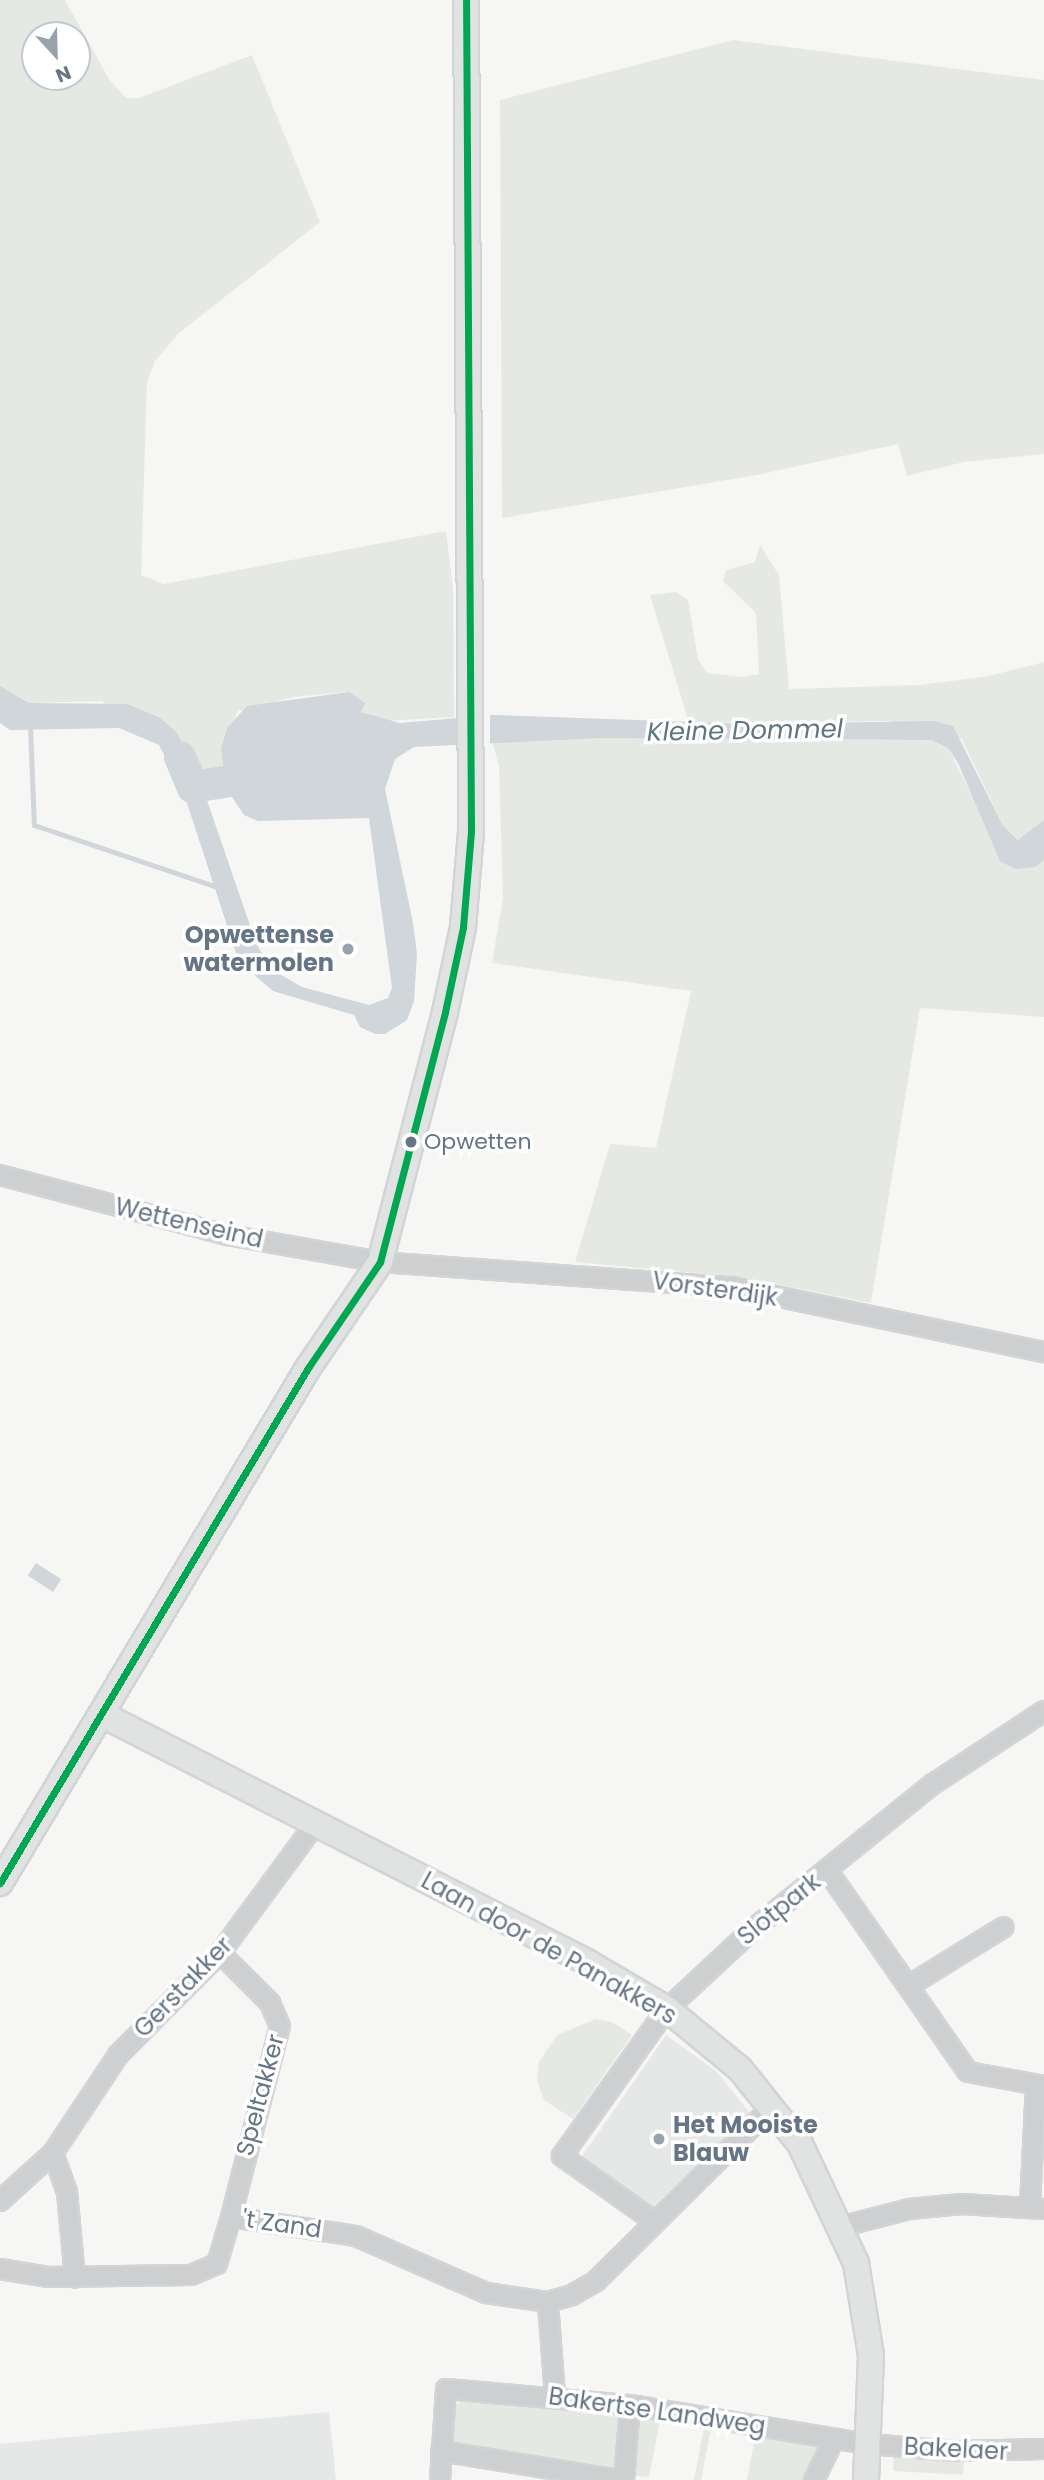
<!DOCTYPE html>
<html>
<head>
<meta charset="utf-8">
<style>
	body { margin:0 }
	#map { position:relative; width:1044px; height:2480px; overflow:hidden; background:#f6f6f5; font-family:Poppins,sans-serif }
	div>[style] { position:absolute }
	.built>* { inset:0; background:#e6e8e8 }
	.green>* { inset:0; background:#e6e9e3; transform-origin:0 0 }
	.water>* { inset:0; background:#d0d6da; transform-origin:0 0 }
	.pier>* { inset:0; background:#f6f6f5; transform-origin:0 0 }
	.stream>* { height:5px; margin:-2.5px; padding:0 2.5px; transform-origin:2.5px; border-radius:2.5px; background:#d0d6da }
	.river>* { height:32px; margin:-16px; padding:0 16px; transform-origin:16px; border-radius:16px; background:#d0d6da }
	.roads { filter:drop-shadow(2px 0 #d3d4d5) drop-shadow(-2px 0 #d3d4d5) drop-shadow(0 2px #d3d4d5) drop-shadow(0 -2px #d3d4d5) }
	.street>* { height:18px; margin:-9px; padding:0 9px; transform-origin:9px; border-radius:9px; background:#cecfd0 }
	.secondary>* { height:24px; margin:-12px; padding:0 12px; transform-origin:12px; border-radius:12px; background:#e1e2e2 }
	.bus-1>* { height:7px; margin:-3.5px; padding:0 3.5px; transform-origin:3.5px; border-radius:3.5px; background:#00a651 }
	.dots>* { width:19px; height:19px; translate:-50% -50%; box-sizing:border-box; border:4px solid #fff; border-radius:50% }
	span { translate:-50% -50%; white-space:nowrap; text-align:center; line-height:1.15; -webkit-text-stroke:7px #fff; paint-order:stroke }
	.bus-label { font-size:22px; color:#667586 }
	.left { translate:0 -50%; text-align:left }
	.poi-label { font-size:24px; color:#667586; font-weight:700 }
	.right { translate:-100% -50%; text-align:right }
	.street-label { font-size:24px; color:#667586 }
	.water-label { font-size:26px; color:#627682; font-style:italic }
	.north { position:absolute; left:21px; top:21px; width:70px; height:70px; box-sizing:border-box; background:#fff; border:2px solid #c2c8cf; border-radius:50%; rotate:158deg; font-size:19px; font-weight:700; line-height:28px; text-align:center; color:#667586 }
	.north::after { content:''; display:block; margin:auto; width:24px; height:32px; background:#98a2ad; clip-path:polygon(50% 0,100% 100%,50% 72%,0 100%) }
</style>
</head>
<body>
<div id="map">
	<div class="built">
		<div style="clip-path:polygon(666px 2035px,716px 2071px,750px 2113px,652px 2208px,576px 2165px)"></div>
		<div style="clip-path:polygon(329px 2412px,336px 2480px,0 2480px,0 2444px)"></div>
	</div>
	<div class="green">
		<div style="clip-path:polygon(evenodd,0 0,65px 0,109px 79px,126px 98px,139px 98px,252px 55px,320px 222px,179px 333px,155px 361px,147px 382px,141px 575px,164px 584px,446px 531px,453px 588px,454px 717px,384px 721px,361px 711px,349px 692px,293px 697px,238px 711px,221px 749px,230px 796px,207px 798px,188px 748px,101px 701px,29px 703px,0 686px,0 0,35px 35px,77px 35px,77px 77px,35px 77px,35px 35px)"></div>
		<div style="clip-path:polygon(733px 40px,1044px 80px,1044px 454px,964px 462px,907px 476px,898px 444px,762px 474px,502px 518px,500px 100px)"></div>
		<div style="clip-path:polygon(760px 545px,779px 575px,789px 689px,920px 685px,989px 676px,1044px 662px,1044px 821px,1031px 834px,1019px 840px,1002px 824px,962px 739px,889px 721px,689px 723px,650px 595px,676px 592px,688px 600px,698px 659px,707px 673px,743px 677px,759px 674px,756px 613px,723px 581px,726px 570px,755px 562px)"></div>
		<div style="clip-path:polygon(601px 738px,931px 740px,948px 748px,972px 796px,1035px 867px,1044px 860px,1044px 1017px,920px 1008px,871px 1303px,746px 1278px,575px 1262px,610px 1144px,656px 1148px,691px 991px,492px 963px,503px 898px,499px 766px,492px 741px)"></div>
		<div style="clip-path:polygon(596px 2019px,612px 2022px,632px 2035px,573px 2119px,544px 2100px,537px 2080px,539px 2062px,557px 2035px)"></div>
		<div style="clip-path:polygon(469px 2398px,615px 2411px,621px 2418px,617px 2471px,448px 2445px,450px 2408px)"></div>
		<div style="clip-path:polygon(661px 2416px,649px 2477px,630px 2475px,635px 2426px,644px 2417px)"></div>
		<div style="clip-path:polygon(697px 2421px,712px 2424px,701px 2480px,694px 2480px,704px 2428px,696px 2426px)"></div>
		<div style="clip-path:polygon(756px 2432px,826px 2443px,808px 2480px,747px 2480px)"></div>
		<div style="left:894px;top:2455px;width:70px;height:16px;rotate:3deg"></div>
	</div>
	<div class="water">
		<div style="clip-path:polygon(0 686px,29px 703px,128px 704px,160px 718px,177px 733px,197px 771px,256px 943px,271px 969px,302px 987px,369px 1005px,388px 998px,392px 988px,369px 818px,258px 821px,244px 815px,226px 788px,221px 749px,227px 728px,247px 706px,349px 692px,365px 703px,361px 712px,400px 723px,493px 715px,752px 724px,934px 721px,953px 726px,1002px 824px,1018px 840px,1044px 820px,1044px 860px,1035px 867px,1015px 869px,1000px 861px,958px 763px,948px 748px,931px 740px,601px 738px,414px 747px,395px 759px,385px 789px,413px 923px,417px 954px,414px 1001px,407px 1020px,385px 1034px,375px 1034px,360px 1027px,354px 1015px,273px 991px,239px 962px,184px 794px,159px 745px,119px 728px,10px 730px,0 723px)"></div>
		<div style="left:36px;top:1563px;width:30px;height:15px;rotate:33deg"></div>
	</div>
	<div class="pier">
		<div style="left:490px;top:715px;width:29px;height:34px;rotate:90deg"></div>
	</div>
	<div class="stream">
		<div style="left:30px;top:727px;width:98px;rotate:87.7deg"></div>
		<div style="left:34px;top:825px;width:193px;rotate:18.7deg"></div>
	</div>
	<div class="river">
		<div style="left:180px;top:757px;width:33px;rotate:67deg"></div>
		<div style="left:193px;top:787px;width:76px;rotate:-9.1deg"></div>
	</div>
	<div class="roads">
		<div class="street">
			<div style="left:0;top:1175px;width:235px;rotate:14.8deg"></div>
			<div style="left:227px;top:1235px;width:155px;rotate:10deg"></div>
			<div style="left:380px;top:1262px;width:353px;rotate:4.1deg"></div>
			<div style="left:732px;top:1287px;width:319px;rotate:11.8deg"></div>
			<div style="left:827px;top:1870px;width:246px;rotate:55.1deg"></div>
			<div style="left:968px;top:2072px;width:77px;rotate:10.4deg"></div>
			<div style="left:220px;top:1953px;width:71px;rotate:45deg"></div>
			<div style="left:270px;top:2003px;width:25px;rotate:67deg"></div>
			<div style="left:280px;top:2026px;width:197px;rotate:104.4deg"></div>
			<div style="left:910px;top:1985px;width:110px;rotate:-31.7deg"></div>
			<div style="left:53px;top:2153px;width:41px;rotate:70.3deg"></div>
			<div style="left:67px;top:2192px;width:86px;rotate:84.7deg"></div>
			<div style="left:0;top:2201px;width:72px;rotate:-42.2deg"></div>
			<div style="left:53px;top:2153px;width:118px;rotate:-56.4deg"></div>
			<div style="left:118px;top:2055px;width:144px;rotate:-45deg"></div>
			<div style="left:220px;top:1953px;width:162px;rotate:-53.6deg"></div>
			<div style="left:1030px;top:2207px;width:122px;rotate:-87.2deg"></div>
			<div style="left:654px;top:2221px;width:113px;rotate:-144.8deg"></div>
			<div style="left:562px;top:2156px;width:181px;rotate:-54.5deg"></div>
			<div style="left:667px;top:2009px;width:117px;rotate:-42.9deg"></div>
			<div style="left:753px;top:1929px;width:231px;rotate:-38.9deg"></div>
			<div style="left:933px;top:1784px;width:133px;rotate:-33.3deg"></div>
			<div style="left:840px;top:2227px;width:71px;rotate:-14.6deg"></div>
			<div style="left:909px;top:2209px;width:53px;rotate:-5.4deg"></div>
			<div style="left:962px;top:2204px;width:82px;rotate:3.5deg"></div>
			<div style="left:0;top:2269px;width:50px;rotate:9.3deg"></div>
			<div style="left:49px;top:2277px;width:142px;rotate:-0.8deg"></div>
			<div style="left:191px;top:2275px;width:28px;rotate:-23deg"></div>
			<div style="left:217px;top:2264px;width:49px;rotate:-73.4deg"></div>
			<div style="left:231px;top:2217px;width:126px;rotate:8.6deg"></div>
			<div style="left:356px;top:2236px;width:142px;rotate:23.7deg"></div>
			<div style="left:486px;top:2293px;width:63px;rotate:8.3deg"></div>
			<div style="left:555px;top:2396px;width:94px;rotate:-94.3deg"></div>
			<div style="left:548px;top:2302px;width:25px;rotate:-16deg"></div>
			<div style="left:572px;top:2295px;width:28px;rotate:-30deg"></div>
			<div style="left:596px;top:2281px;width:249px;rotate:-44.7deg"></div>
			<div style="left:441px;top:2451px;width:179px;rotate:9.3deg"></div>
			<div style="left:440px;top:2480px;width:91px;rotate:-86.2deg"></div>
			<div style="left:446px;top:2389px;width:185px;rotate:5deg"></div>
			<div style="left:630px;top:2405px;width:240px;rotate:9.3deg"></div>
			<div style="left:867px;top:2444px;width:89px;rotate:4.5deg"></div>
			<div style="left:956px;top:2451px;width:88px;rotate:-1.3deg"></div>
			<div style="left:624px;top:2480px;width:75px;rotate:-85.4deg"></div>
			<div style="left:814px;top:2480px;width:46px;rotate:-64deg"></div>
		</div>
		<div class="secondary">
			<div style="left:101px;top:1714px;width:546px;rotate:27.03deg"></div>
			<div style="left:587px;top:1962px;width:93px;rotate:30.4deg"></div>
			<div style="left:667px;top:2009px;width:94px;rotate:39.4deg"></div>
			<div style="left:740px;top:2069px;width:96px;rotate:51.3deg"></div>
			<div style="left:800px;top:2144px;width:132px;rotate:64.8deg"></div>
			<div style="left:856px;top:2263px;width:94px;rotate:80.8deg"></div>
			<div style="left:871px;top:2356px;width:124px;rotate:92.3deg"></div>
			<div style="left:0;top:1883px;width:600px;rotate:-59.12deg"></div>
			<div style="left:308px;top:1368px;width:128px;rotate:-55.8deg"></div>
			<div style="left:380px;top:1262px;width:258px;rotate:-75.4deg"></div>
			<div style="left:445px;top:1012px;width:87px;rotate:-78deg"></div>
			<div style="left:463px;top:927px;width:96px;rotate:-85.2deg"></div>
			<div style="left:471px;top:831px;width:831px;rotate:-90.34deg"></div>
		</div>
	</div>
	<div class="bus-1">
		<div style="left:0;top:1883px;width:600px;rotate:-59.12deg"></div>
		<div style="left:308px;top:1368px;width:128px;rotate:-55.8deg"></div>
		<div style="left:380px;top:1262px;width:258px;rotate:-75.4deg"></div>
		<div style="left:445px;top:1012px;width:87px;rotate:-78deg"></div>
		<div style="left:463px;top:927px;width:96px;rotate:-85.2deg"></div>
		<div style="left:471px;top:831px;width:831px;rotate:-90.34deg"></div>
	</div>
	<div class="dots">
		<div style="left:348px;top:949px;background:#98a2ad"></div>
		<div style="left:411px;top:1142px;background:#667586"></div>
		<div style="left:659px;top:2139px;background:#98a2ad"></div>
	</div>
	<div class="bus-label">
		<span class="left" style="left:424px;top:1142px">Opwetten</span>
	</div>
	<div class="poi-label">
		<span class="right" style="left:334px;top:949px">Opwettense<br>watermolen</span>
		<span class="left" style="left:673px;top:2139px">Het Mooiste<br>Blauw</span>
	</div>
	<div class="street-label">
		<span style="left:189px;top:1223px;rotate:13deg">Wettenseind</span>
		<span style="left:715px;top:1289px;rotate:8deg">Vorsterdijk</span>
		<span style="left:779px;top:1909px;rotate:-39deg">Slotpark</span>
		<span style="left:549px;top:1948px;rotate:29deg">Laan door de Panakkers</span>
		<span style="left:183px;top:1987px;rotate:-46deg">Gerstakker</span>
		<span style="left:260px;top:2095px;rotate:-75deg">Speltakker</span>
		<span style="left:282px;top:2224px;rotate:8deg">'t Zand</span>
		<span style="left:657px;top:2411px;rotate:8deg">Bakertse Landweg</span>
		<span style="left:956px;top:2449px;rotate:3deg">Bakelaer</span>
	</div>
	<div class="water-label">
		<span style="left:745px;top:731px;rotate:-1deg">Kleine Dommel</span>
	</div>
	<div class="north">N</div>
</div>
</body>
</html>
